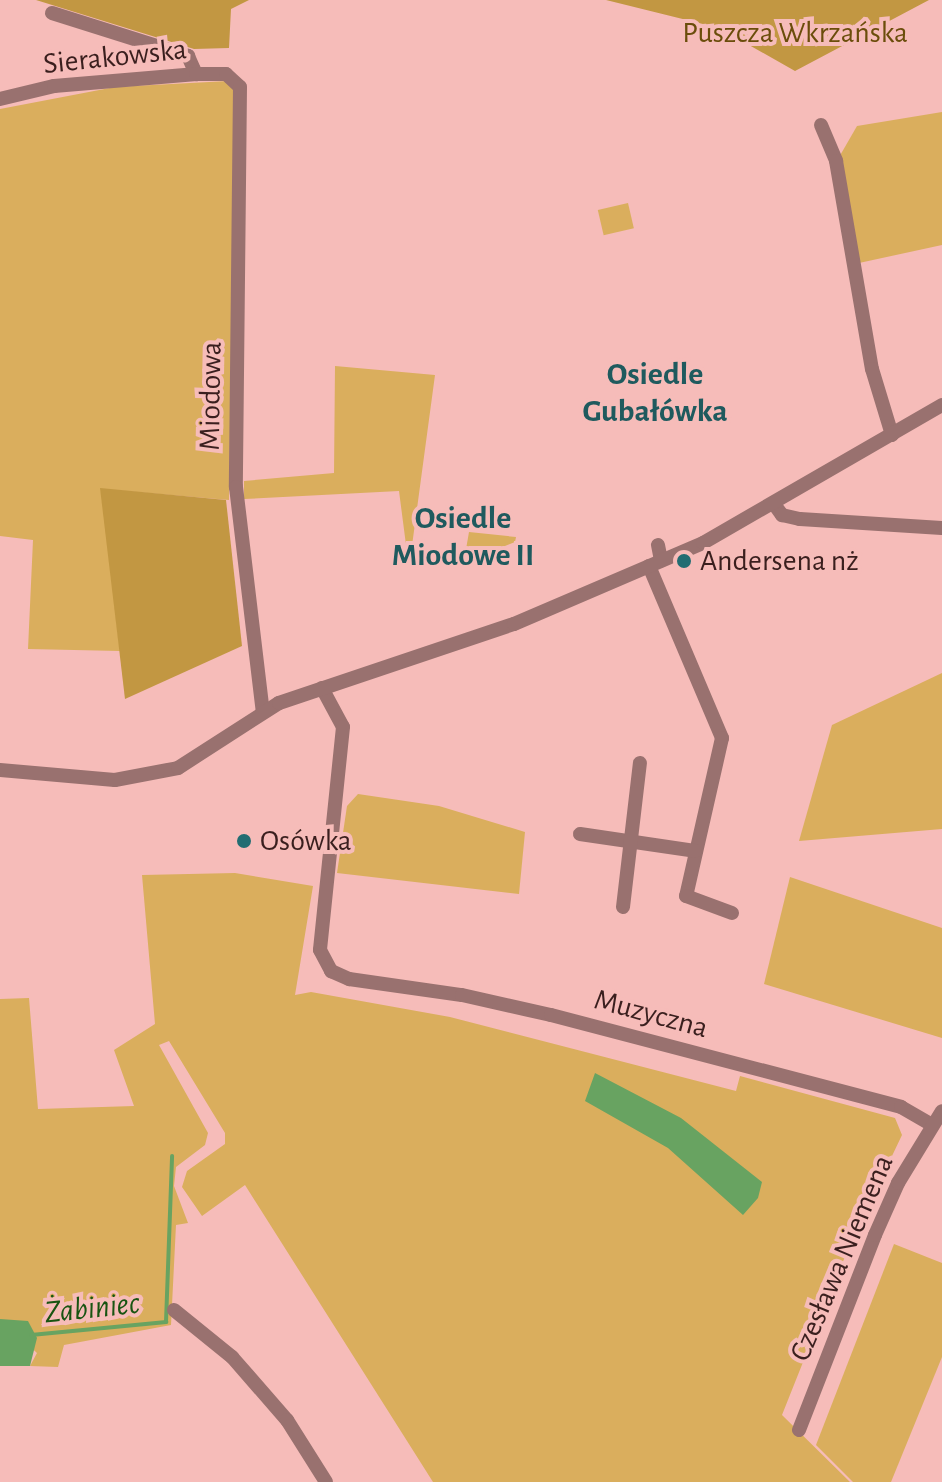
<!DOCTYPE html>
<html>
<head>
<meta charset="utf-8">
<style>
	body { margin:0 }
	#map { position:relative; width:942px; height:1482px; overflow:hidden; background:#f6bcb9; font-family:"Alegreya Sans",sans-serif }
	div>[style] { position:absolute }
	.green>* { inset:0; background:#daae5d; transform-origin:0 0 }
	.forest>* { inset:0; background:#c29742 }
	.water>* { inset:0; background:#68a361 }
	.stream>* { height:4px; margin:-2px; padding:0 2px; transform-origin:2px; border-radius:2px; background:#68a361 }
	.minor>* { height:14px; margin:-7px; padding:0 7px; transform-origin:7px; border-radius:7px; background:#99716f }
	.dots>* { width:22px; height:22px; translate:-50% -50%; box-sizing:border-box; border:4px solid #f6bcb9; border-radius:50% }
	span { translate:-50% -50%; white-space:nowrap; text-align:center; line-height:1.15; -webkit-text-stroke:8px #f6bcb9; paint-order:stroke }
	.park-label { font-size:30px; color:#6b4d0b }
	.street-label { font-size:30px; color:#3a1f1e }
	.poi-label { font-size:30px; color:#3a1f1e }
	.left { translate:0 -50%; text-align:left }
	.neighbourhood-label { font-size:32px; color:#1f5a5e; font-weight:700 }
	.water-label { font-size:32px; color:#185411; font-style:italic }
</style>
</head>
<body>
<div id="map">
	<div class="green">
		<div style="clip-path:polygon(228px 81px,235px 88px,229px 500px,101px 489px,120px 651px,28px 649px,33px 540px,0 536px,0 109px,115px 87px)"></div>
		<div style="clip-path:polygon(942px 112px,942px 245px,859px 263px,838px 159px,857px 126px)"></div>
		<div style="left:628px;top:203px;width:26px;height:31px;rotate:77deg"></div>
		<div style="clip-path:polygon(335px 366px,435px 375px,409px 568px,399px 491px,244px 499px,244px 481px,334px 473px)"></div>
		<div style="clip-path:polygon(469px 532px,516px 537px,515px 542px,472px 559px,465px 555px)"></div>
		<div style="clip-path:polygon(942px 673px,942px 829px,799px 841px,832px 725px)"></div>
		<div style="clip-path:polygon(358px 794px,439px 806px,525px 832px,519px 894px,337px 873px,347px 806px)"></div>
		<div style="clip-path:polygon(235px 873px,313px 886px,295px 995px,311px 992px,450px 1017px,736px 1091px,740px 1076px,895px 1118px,902px 1135px,850px 1244px,782px 1415px,850px 1482px,433px 1482px,245px 1185px,202px 1216px,182px 1187px,187px 1171px,225px 1144px,225px 1133px,169px 1041px,159px 1045px,208px 1133px,205px 1145px,176px 1167px,174px 1186px,188px 1223px,176px 1225px,171px 1325px,64px 1345px,58px 1367px,30px 1366px,37px 1353px,0 1319px,0 999px,29px 998px,38px 1109px,134px 1106px,114px 1050px,155px 1024px,142px 875px)"></div>
		<div style="clip-path:polygon(790px 877px,942px 928px,942px 1038px,764px 984px)"></div>
		<div style="clip-path:polygon(894px 1244px,942px 1263px,942px 1357px,891px 1482px,853px 1482px,816px 1445px)"></div>
	</div>
	<div class="forest">
		<div style="clip-path:polygon(36px 0,249px 0,231px 9px,229px 48px,194px 49px)"></div>
		<div style="clip-path:polygon(606px 0,929px 0,795px 71px,719px 28px)"></div>
		<div style="clip-path:polygon(100px 488px,226px 500px,242px 646px,125px 699px)"></div>
	</div>
	<div class="water">
		<div style="clip-path:polygon(595px 1073px,681px 1118px,762px 1182px,758px 1198px,743px 1215px,668px 1148px,585px 1101px)"></div>
		<div style="clip-path:polygon(0 1319px,28px 1321px,37px 1338px,30px 1366px,0 1366px)"></div>
	</div>
	<div class="stream">
		<div style="left:31px;top:1335px;width:136px;rotate:-5.5deg"></div>
		<div style="left:166px;top:1322px;width:166px;rotate:-87.9deg"></div>
	</div>
	<div class="minor">
		<div style="left:52px;top:13px;width:143px;rotate:17.5deg"></div>
		<div style="left:188px;top:56px;width:20px;rotate:66deg"></div>
		<div style="left:0;top:99px;width:56px;rotate:-13.5deg"></div>
		<div style="left:54px;top:86px;width:143px;rotate:-4.8deg"></div>
		<div style="left:196px;top:74px;width:30px"></div>
		<div style="left:226px;top:74px;width:19px;rotate:43deg"></div>
		<div style="left:240px;top:87px;width:400px;rotate:90.6deg"></div>
		<div style="left:236px;top:487px;width:227px;rotate:83.2deg"></div>
		<div style="left:821px;top:125px;width:39px;rotate:67deg"></div>
		<div style="left:836px;top:161px;width:211px;rotate:80.2deg"></div>
		<div style="left:872px;top:369px;width:69px;rotate:73.1deg"></div>
		<div style="left:774px;top:504px;width:14px;rotate:54deg"></div>
		<div style="left:782px;top:515px;width:18px;rotate:13deg"></div>
		<div style="left:800px;top:519px;width:142px;rotate:3.6deg"></div>
		<div style="left:658px;top:545px;width:16px;rotate:79deg"></div>
		<div style="left:649px;top:566px;width:187px;rotate:67deg"></div>
		<div style="left:722px;top:738px;width:162px;rotate:102.8deg"></div>
		<div style="left:686px;top:896px;width:49px;rotate:20.3deg"></div>
		<div style="left:322px;top:688px;width:44px;rotate:61.7deg"></div>
		<div style="left:343px;top:727px;width:224px;rotate:95.9deg"></div>
		<div style="left:320px;top:950px;width:24px;rotate:62deg"></div>
		<div style="left:331px;top:971px;width:20px;rotate:24deg"></div>
		<div style="left:349px;top:979px;width:114px;rotate:8.1deg"></div>
		<div style="left:462px;top:995px;width:91px;rotate:12.7deg"></div>
		<div style="left:551px;top:1015px;width:362px;rotate:14.7deg"></div>
		<div style="left:901px;top:1107px;width:36px;rotate:30deg"></div>
		<div style="left:0;top:770px;width:115px;rotate:5deg"></div>
		<div style="left:115px;top:780px;width:64px;rotate:-10.8deg"></div>
		<div style="left:178px;top:768px;width:120px;rotate:-32.8deg"></div>
		<div style="left:279px;top:703px;width:248px;rotate:-18.6deg"></div>
		<div style="left:514px;top:624px;width:206px;rotate:-23.2deg"></div>
		<div style="left:703px;top:543px;width:276px;rotate:-30deg"></div>
		<div style="left:580px;top:834px;width:116px;rotate:8.4deg"></div>
		<div style="left:623px;top:907px;width:145px;rotate:-83.3deg"></div>
		<div style="left:174px;top:1310px;width:75px;rotate:39deg"></div>
		<div style="left:232px;top:1357px;width:84px;rotate:48.9deg"></div>
		<div style="left:287px;top:1420px;width:73px;rotate:57.8deg"></div>
		<div style="left:799px;top:1430px;width:209px;rotate:-68.7deg"></div>
		<div style="left:875px;top:1235px;width:57px;rotate:-66.1deg"></div>
		<div style="left:898px;top:1183px;width:84px;rotate:-58.6deg"></div>
	</div>
	<div class="dots">
		<div style="left:684px;top:561px;background:#226d72"></div>
		<div style="left:244px;top:841px;background:#226d72"></div>
	</div>
	<div class="park-label">
		<span style="left:795px;top:33px">Puszcza Wkrzańska</span>
	</div>
	<div class="street-label">
		<span style="left:115px;top:57px;rotate:-6deg">Sierakowska</span>
		<span style="left:211px;top:396px;rotate:-89deg">Miodowa</span>
		<span style="left:651px;top:1014px;rotate:15deg">Muzyczna</span>
		<span style="left:842px;top:1258px;rotate:-67deg">Czesława Niemena</span>
	</div>
	<div class="poi-label">
		<span class="left" style="left:700px;top:561px">Andersena nż</span>
		<span class="left" style="left:260px;top:841px">Osówka</span>
	</div>
	<div class="neighbourhood-label">
		<span style="left:655px;top:393px">Osiedle<br>Gubałówka</span>
		<span style="left:463px;top:537px">Osiedle<br>Miodowe II</span>
	</div>
	<div class="water-label">
		<span style="left:92px;top:1308px;rotate:-6deg">Żabiniec</span>
	</div>
</div>
</body>
</html>
